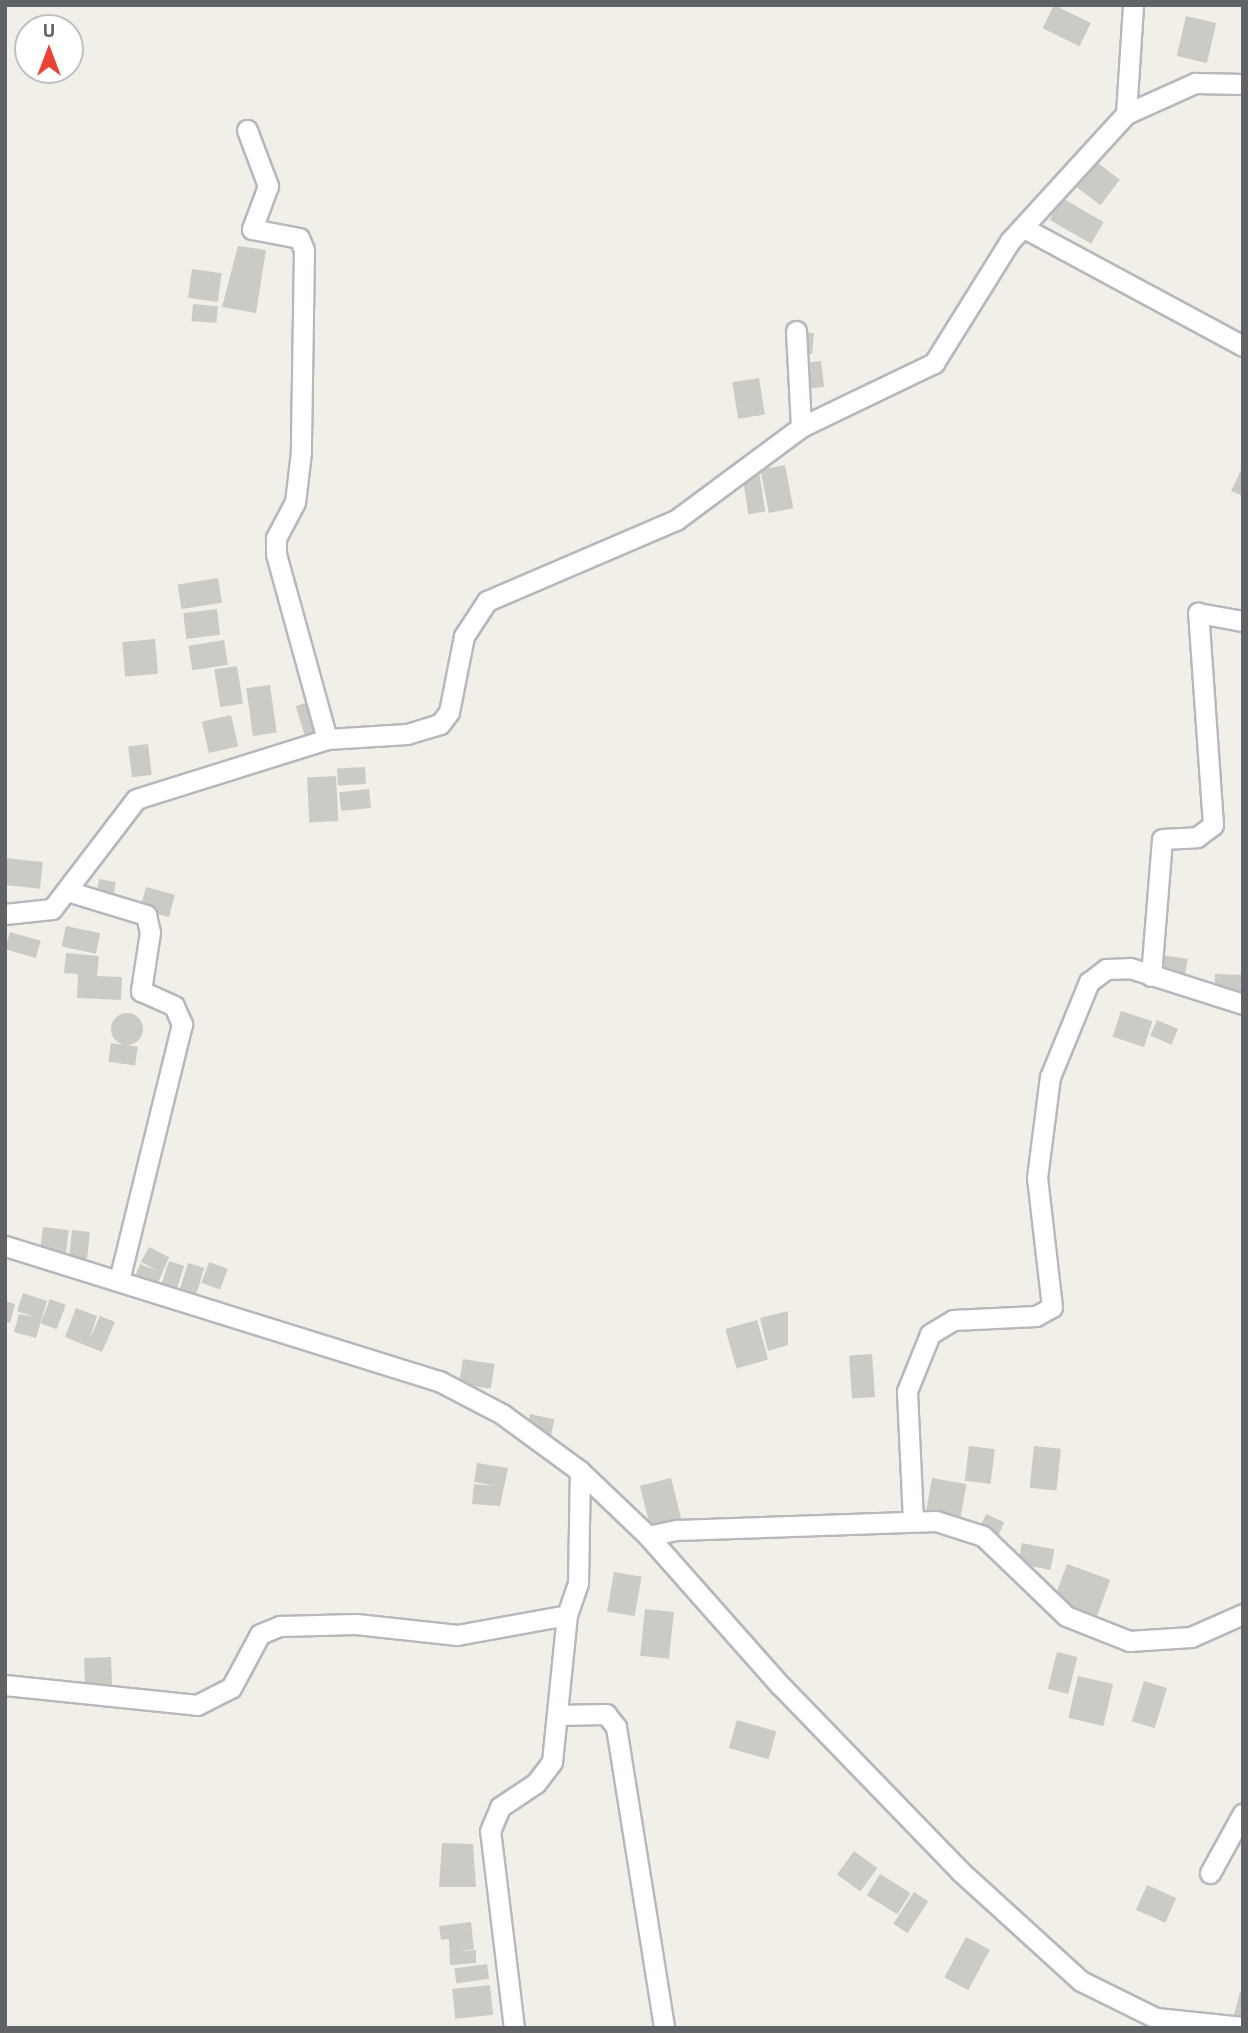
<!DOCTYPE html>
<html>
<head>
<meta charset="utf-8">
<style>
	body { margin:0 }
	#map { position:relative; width:1248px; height:2033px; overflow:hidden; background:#f1efe8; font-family:"Titillium Web",sans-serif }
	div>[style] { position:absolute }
	.building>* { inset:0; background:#cccac5; transform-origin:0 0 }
	.round { border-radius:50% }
	.roads { filter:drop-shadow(2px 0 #b5b8bc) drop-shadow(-2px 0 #b5b8bc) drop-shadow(0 2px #b5b8bc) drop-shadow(0 -2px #b5b8bc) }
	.minor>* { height:19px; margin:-9.5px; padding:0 9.5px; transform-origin:9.5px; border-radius:9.5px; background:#fff }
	span { translate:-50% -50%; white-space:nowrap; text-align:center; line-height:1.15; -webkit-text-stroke:5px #fff; paint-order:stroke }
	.frame { position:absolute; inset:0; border:7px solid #5f6368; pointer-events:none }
	.north { position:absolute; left:14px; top:14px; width:70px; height:70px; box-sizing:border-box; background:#fff; border:2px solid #bfc1c3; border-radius:50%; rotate:0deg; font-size:19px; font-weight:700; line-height:28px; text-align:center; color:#5f6368 }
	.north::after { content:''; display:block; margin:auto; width:24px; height:32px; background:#ea4335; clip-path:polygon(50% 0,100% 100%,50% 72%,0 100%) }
</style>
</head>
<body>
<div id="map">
	<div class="building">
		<div style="left:1054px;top:5px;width:41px;height:26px;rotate:26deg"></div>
		<div style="left:1186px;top:16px;width:31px;height:41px;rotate:13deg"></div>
		<div style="left:1095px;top:161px;width:31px;height:32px;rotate:37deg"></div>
		<div style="left:1062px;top:198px;width:48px;height:25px;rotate:30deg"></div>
		<div style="clip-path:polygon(238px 246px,266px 250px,256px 313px,222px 307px)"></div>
		<div style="left:192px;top:269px;width:30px;height:29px;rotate:8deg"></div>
		<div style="left:193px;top:304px;width:25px;height:17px;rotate:5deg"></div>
		<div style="left:803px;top:332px;width:11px;height:21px;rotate:5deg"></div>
		<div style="left:821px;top:361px;width:26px;height:20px;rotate:83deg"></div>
		<div style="left:759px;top:378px;width:37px;height:27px;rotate:81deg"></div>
		<div style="left:785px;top:465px;width:44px;height:25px;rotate:79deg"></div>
		<div style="clip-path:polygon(1243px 466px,1243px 496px,1231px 491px)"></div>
		<div style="left:759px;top:472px;width:40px;height:17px;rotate:81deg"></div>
		<div style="left:218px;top:578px;width:25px;height:41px;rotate:81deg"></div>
		<div style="left:217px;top:609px;width:26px;height:34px;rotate:83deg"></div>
		<div style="left:155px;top:639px;width:35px;height:33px;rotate:85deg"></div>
		<div style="left:224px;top:640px;width:25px;height:36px;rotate:81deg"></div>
		<div style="left:237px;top:666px;width:38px;height:23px;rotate:81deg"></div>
		<div style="left:270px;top:685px;width:48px;height:24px;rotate:82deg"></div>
		<div style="left:312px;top:701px;width:34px;height:17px;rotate:73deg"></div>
		<div style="left:231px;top:715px;width:32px;height:30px;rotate:77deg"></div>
		<div style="left:148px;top:744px;width:31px;height:20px;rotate:83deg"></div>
		<div style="left:365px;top:767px;width:17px;height:28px;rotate:87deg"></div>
		<div style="left:336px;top:776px;width:45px;height:29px;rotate:87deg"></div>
		<div style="left:369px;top:789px;width:19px;height:30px;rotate:84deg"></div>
		<div style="left:5px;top:858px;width:38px;height:27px;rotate:6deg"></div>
		<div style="left:99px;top:879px;width:17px;height:17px;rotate:10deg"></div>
		<div style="left:146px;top:887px;width:30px;height:23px;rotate:15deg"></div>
		<div style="left:66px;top:926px;width:35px;height:21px;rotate:12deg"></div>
		<div style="left:10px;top:932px;width:32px;height:18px;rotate:16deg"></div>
		<div style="clip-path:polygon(66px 953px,99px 956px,97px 976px,122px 977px,121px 1000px,77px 998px,78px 974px,64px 973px)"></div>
		<div style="left:1162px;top:955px;width:26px;height:20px;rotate:9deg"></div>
		<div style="left:1215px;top:974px;width:28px;height:21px;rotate:2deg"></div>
		<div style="left:1121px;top:1011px;width:33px;height:27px;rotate:18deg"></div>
		<div class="round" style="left:111px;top:1013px;width:32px;height:32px"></div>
		<div style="left:1157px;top:1020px;width:23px;height:17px;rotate:23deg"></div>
		<div style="left:111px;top:1043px;width:27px;height:19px;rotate:8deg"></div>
		<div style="left:43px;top:1227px;width:26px;height:27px;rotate:7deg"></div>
		<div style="left:72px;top:1230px;width:18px;height:27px;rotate:6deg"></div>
		<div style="clip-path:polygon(149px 1247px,169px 1257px,155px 1290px,133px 1282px,140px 1264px,158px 1271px,141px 1262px)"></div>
		<div style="left:169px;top:1261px;width:16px;height:28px;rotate:18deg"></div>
		<div style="left:209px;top:1262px;width:20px;height:22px;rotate:20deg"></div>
		<div style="left:188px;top:1263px;width:17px;height:33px;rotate:17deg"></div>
		<div style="clip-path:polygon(23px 1293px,47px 1301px,36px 1338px,14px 1332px,19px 1314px,34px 1317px,17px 1311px)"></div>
		<div style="left:50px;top:1299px;width:17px;height:26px;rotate:21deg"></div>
		<div style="clip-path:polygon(5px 1301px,15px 1304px,10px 1323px,5px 1321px)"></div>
		<div style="clip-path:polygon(76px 1308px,97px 1316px,89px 1340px,100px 1316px,115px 1322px,102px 1352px,65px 1337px)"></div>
		<div style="clip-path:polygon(788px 1311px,788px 1345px,768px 1351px,760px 1318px)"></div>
		<div style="left:757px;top:1320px;width:41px;height:33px;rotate:74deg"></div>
		<div style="left:872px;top:1354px;width:43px;height:23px;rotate:86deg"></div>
		<div style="left:463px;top:1359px;width:32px;height:25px;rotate:9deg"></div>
		<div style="left:530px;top:1414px;width:25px;height:17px;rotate:12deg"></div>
		<div style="left:969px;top:1446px;width:26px;height:35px;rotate:7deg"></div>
		<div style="left:1034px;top:1446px;width:27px;height:42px;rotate:6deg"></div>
		<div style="clip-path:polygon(477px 1463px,508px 1468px,500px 1506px,472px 1504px,474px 1484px,496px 1486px,474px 1482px)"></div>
		<div style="left:671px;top:1478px;width:44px;height:32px;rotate:76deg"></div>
		<div style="left:932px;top:1478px;width:35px;height:36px;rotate:10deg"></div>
		<div style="left:986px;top:1514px;width:20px;height:23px;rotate:24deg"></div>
		<div style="left:1022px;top:1543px;width:33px;height:21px;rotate:11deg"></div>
		<div style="left:1067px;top:1564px;width:46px;height:40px;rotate:20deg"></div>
		<div style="left:614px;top:1572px;width:28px;height:40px;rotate:10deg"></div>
		<div style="left:645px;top:1609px;width:29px;height:47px;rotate:6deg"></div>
		<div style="left:1057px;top:1652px;width:21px;height:38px;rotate:14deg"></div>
		<div style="left:111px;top:1657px;width:30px;height:27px;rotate:88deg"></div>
		<div style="left:1078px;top:1676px;width:36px;height:43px;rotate:13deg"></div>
		<div style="left:1144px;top:1681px;width:24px;height:42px;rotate:17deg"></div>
		<div style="left:737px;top:1720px;width:41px;height:29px;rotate:16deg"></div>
		<div style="clip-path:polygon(442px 1843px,473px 1844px,476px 1887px,439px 1887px)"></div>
		<div style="left:854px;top:1851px;width:29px;height:29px;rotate:36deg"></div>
		<div style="left:880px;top:1874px;width:36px;height:25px;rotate:32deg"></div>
		<div style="left:1147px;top:1885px;width:32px;height:27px;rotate:24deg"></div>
		<div style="left:914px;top:1892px;width:17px;height:38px;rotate:33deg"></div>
		<div style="clip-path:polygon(471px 1922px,474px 1949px,458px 1952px,476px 1950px,476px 1963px,450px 1965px,449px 1939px,441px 1940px,439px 1926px)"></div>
		<div style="left:966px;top:1937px;width:27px;height:46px;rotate:28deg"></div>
		<div style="left:487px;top:1964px;width:15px;height:33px;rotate:82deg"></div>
		<div style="left:490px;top:1985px;width:30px;height:38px;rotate:84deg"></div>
		<div style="clip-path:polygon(1240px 1992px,1243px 1993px,1243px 2025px,1232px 2022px)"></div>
	</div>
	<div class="roads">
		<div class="minor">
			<div style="left:1126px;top:114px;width:76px;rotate:-24.2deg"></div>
			<div style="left:1195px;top:83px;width:48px;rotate:1.2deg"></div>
			<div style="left:247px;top:130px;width:60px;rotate:69.4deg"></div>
			<div style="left:268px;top:186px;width:46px;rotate:110.4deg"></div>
			<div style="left:252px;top:229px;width:48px;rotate:10.8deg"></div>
			<div style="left:299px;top:238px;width:13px;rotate:67deg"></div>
			<div style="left:304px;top:250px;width:202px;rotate:90.9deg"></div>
			<div style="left:301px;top:452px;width:50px;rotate:96.8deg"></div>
			<div style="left:295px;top:502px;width:41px;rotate:117.8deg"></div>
			<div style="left:276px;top:538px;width:16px;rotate:90deg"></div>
			<div style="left:276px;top:554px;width:192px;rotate:74.6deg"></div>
			<div style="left:1024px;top:228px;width:249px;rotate:28.3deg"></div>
			<div style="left:796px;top:331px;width:96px;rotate:87deg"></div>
			<div style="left:67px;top:891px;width:83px;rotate:16.9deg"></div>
			<div style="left:146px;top:915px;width:17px;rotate:77deg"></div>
			<div style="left:150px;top:932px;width:60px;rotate:98.7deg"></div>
			<div style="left:141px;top:991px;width:36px;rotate:24deg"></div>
			<div style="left:174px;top:1006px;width:20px;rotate:66deg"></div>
			<div style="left:182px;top:1024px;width:264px;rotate:103.8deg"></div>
			<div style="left:5px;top:914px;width:47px;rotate:-6.1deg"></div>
			<div style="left:52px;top:909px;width:138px;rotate:-52.6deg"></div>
			<div style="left:136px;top:799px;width:200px;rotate:-17.4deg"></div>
			<div style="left:327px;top:739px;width:80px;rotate:-3.6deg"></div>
			<div style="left:407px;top:734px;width:34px;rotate:-17deg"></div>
			<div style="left:440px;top:724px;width:15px;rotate:-53deg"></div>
			<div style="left:449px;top:712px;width:77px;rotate:-78.8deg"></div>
			<div style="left:464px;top:636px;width:42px;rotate:-56.7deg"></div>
			<div style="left:487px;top:601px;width:206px;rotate:-23.2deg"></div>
			<div style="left:676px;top:520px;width:156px;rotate:-36.6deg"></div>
			<div style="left:801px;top:427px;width:148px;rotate:-25.7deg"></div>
			<div style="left:934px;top:363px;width:144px;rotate:-58.1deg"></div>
			<div style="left:1010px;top:241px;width:172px;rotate:-47.6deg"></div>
			<div style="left:1126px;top:114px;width:109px;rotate:-86.3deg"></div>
			<div style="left:1151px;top:976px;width:137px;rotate:-85.4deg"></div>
			<div style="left:1162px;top:839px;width:35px;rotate:-3deg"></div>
			<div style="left:1197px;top:837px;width:20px;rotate:-37deg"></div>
			<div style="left:1213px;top:825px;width:213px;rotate:-94deg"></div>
			<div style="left:1198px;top:613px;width:46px;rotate:10.1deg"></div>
			<div style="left:5px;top:1246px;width:455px;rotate:17.3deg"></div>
			<div style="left:439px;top:1381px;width:71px;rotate:27.6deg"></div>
			<div style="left:502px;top:1414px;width:97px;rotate:36.2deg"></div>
			<div style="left:580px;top:1471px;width:94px;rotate:43.7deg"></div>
			<div style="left:648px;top:1536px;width:30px;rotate:-12deg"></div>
			<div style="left:677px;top:1530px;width:259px;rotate:-2deg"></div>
			<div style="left:936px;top:1521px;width:49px;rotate:17.7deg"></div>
			<div style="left:983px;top:1536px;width:115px;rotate:43.9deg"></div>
			<div style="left:1066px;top:1616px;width:68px;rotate:21.6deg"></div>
			<div style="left:1129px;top:1641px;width:62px;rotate:-3.7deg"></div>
			<div style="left:1191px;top:1637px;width:57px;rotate:-23.9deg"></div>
			<div style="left:913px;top:1520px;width:129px;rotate:-92.7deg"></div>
			<div style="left:907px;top:1391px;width:61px;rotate:-68deg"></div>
			<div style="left:930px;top:1334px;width:27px;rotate:-31deg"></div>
			<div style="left:953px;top:1320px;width:83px;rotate:-2.8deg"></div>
			<div style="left:1036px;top:1316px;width:18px;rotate:-29deg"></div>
			<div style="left:1052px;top:1307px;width:130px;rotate:-96.6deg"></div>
			<div style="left:1037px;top:1178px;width:102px;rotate:-82.7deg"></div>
			<div style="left:1050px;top:1077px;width:103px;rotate:-67.7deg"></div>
			<div style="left:1089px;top:982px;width:21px;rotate:-37deg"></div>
			<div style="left:1106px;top:969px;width:24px;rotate:-2deg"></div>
			<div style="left:1130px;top:968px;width:119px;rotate:17.7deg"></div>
			<div style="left:648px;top:1536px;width:199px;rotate:48.5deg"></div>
			<div style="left:780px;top:1685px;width:259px;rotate:45.9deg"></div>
			<div style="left:960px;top:1871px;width:164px;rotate:42.3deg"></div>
			<div style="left:1081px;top:1981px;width:84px;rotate:26.3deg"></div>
			<div style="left:1156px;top:2018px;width:87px;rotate:5.9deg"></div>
			<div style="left:5px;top:1685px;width:193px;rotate:5.9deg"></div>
			<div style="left:197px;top:1705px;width:38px;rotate:-27deg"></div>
			<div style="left:231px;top:1688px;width:61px;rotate:-61.8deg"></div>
			<div style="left:260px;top:1634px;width:22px;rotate:-22deg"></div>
			<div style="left:280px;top:1626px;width:76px;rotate:-1.5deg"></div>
			<div style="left:356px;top:1624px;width:102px;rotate:6.2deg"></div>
			<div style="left:457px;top:1635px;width:112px;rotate:-10.3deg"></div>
			<div style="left:557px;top:1715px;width:49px;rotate:-1.2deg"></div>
			<div style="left:606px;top:1714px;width:16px;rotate:52deg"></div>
			<div style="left:616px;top:1727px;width:305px;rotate:80.9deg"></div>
			<div style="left:1210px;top:1873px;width:68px;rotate:-61.2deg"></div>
			<div style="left:514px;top:2028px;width:198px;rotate:-96.9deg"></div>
			<div style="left:490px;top:1831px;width:26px;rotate:-67deg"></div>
			<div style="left:500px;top:1807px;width:43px;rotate:-33.7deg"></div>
			<div style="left:536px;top:1783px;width:26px;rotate:-53deg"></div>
			<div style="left:552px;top:1762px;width:148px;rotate:-84.2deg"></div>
			<div style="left:567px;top:1615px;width:34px;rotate:-71deg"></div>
			<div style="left:578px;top:1583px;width:112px;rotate:-89deg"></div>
		</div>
	</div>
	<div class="frame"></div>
	<div class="north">U</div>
</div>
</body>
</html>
